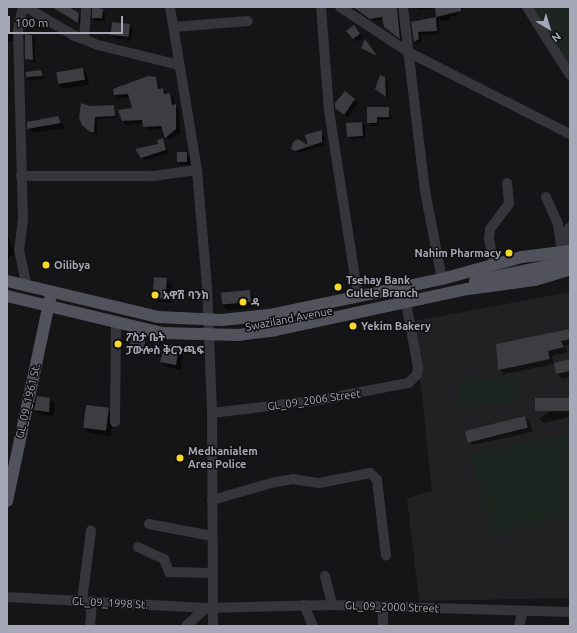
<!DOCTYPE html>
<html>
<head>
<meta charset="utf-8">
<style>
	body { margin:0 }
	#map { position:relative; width:577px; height:633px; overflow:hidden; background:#151416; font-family:Ubuntu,"Noto Sans Ethiopic",sans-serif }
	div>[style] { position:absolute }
	.built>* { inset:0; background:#212023 }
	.green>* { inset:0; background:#1c251f; transform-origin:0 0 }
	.shadow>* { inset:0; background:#0007 }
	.building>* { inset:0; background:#3c3c41; transform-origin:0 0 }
	.minor>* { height:10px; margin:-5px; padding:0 5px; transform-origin:5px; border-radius:5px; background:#36353c }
	.major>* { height:12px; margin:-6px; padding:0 6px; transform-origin:6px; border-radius:6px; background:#51525b }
	.dots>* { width:11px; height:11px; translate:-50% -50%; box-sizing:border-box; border:2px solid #101011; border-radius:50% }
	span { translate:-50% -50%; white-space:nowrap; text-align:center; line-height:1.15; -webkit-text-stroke:3px #101011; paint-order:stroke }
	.poi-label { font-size:11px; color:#a6a8b7; font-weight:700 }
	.right { translate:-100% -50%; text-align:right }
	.left { translate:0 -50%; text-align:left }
	.street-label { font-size:11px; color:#a6a8b7 }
	.frame { position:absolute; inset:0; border:8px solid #a6a8b7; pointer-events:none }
	.north { position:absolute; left:529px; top:8px; width:40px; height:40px; -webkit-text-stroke:3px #101011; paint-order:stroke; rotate:142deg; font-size:11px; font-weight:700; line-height:16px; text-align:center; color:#a6a8b7 }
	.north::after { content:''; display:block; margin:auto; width:14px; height:18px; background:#a6a8b7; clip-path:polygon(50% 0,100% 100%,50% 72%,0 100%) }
	.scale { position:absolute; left:8px; top:16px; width:115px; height:18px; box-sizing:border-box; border:2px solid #a6a8b7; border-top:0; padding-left:5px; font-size:12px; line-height:14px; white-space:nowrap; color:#a6a8b7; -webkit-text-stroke:3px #101011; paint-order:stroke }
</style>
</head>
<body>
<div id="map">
	<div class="built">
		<div style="clip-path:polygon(570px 292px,570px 598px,419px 601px,407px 498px,432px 491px,414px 321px)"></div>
	</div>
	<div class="green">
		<div style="clip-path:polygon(529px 7px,570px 7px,570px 79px)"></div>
		<div style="left:518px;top:374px;width:27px;height:61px;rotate:82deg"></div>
		<div style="clip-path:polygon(570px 434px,570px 517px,489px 533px,471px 452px)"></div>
	</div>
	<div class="shadow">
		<div style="clip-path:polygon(52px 7px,68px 7px,82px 17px,81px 25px)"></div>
		<div style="clip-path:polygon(365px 7px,401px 7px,402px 40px,384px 27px,384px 19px,374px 21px,356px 9px)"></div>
		<div style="clip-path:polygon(416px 7px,464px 7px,455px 16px,449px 16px,450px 20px,441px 21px,439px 18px,439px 34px,421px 35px,422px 42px,418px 44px,415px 41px,412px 23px,437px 18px,436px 8px,419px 10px)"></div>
		<div style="clip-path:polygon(102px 10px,105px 13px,105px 21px,96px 21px,93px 18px)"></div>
		<div style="clip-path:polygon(129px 25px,133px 28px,131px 40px,114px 38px,111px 34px)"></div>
		<div style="clip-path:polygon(7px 30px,14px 34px,14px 41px,7px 41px)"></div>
		<div style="clip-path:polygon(357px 30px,363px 37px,357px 42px,348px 31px)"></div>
		<div style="clip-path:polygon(32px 36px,35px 40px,35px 62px,26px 59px)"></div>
		<div style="clip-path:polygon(82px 69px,87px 74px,89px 85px,63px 89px,58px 84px)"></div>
		<div style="clip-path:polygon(40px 71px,45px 79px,30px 80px,27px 77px)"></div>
		<div style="clip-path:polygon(156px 78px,161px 89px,174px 98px,174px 106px,179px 109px,180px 133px,169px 140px,163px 129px,148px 130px,144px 123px,126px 125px,123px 121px,133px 109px,130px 98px,118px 98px,115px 94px)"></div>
		<div style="clip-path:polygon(384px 78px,388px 82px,388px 99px,379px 92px)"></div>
		<div style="clip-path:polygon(345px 92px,358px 103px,348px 117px,340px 112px)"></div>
		<div style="clip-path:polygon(113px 106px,117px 118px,97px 119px,97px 134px,86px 128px,90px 107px)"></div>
		<div style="clip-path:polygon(388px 108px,392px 119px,379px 120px,379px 126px,371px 126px,368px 123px)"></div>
		<div style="clip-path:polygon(58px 117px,65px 128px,33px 133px,28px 128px)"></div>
		<div style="clip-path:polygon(361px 123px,365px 126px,365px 138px,351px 139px,348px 136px)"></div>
		<div style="clip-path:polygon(321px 132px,326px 140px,310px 147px,324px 142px,324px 145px,298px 153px,292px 149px,298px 140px,309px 147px,306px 136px)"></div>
		<div style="clip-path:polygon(163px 139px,169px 153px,145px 160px,142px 157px)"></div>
		<div style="clip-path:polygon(186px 153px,190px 156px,190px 165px,181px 165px,178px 162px)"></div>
		<div style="clip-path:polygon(7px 234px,16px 253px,7px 259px)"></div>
		<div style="clip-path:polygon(167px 279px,172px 284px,171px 303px,159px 302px,154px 297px)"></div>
		<div style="clip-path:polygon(249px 291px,254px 296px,255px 307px,228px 310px,223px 305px)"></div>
		<div style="clip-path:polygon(570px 329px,570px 345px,565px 346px,568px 352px,552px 356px,554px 364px,504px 374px,499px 369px)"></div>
		<div style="clip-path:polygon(138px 337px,139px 342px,146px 343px,146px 350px,139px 350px,139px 345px,131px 344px)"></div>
		<div style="clip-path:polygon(178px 348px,183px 353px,181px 370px,167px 367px,162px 362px)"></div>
		<div style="clip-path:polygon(570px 360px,570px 377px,562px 379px,557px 374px,555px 364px)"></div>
		<div style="clip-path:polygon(38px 397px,50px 399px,55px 404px,53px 416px,40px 415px,35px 410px)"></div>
		<div style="clip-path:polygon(570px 399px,570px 417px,544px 423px,539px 418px)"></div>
		<div style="clip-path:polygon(108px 409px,113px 414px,111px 437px,89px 433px,84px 428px)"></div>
		<div style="clip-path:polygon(525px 417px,530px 422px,532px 432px,473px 445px,468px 440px)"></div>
	</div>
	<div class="building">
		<div style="clip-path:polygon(52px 7px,69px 7px,79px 13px,78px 23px)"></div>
		<div style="clip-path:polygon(92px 7px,103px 9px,102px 18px,92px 18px)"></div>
		<div style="clip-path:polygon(353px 7px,397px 7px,400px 39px,384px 27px,382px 17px,370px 19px)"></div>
		<div style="clip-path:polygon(435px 7px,461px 7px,461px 11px,436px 17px)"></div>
		<div style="clip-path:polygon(436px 17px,437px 31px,418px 32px,419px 39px,414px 42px,411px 22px)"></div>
		<div style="left:112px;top:22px;width:18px;height:13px;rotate:6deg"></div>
		<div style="clip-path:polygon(354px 25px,360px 34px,353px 39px,346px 31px)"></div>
		<div style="clip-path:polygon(25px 34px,32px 35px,33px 60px,25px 59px)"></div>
		<div style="clip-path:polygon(365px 39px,377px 56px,361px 48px)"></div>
		<div style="left:83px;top:68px;width:12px;height:27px;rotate:81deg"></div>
		<div style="clip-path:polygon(41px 70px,43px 76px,26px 77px,26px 72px)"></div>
		<div style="clip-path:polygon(380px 75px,385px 77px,386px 97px,375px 89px)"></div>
		<div style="clip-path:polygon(148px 76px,156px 77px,158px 89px,163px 88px,164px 94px,170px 93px,172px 105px,176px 104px,176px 129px,165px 138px,161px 126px,143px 127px,142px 120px,122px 121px,118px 110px,132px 108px,128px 94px,114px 95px,113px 89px)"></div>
		<div style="clip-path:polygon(345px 91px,355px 99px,344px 115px,335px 108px,335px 103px)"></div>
		<div style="clip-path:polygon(81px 103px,90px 106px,114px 105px,115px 116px,95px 117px,94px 132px,90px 132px,82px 125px,79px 118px)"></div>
		<div style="clip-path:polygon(367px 107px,389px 107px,389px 117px,377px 117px,377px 123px,367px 123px)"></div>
		<div style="clip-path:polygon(58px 116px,61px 123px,27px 129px,27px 122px)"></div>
		<div style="left:362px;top:122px;width:14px;height:16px;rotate:86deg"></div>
		<div style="clip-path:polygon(322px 130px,322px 142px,295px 151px,291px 149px,293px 142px,298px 139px,308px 145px,305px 135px)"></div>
		<div style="clip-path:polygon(163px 138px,166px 150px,141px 158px,135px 149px,158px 144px,157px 140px)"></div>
		<div style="left:187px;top:152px;width:10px;height:10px;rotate:90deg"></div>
		<div style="left:154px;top:277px;width:13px;height:21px;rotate:4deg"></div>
		<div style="left:250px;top:290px;width:12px;height:29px;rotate:85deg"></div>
		<div style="clip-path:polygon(570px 329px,570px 339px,561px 341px,564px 347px,548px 351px,550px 359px,498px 370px,496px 344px)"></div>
		<div style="clip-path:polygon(132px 336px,138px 336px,138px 344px,130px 344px)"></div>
		<div style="clip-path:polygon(139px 341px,145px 341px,145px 349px,137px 349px)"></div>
		<div style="clip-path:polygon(165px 345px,179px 347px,176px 365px,160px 362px)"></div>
		<div style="clip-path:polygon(570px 359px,570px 371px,556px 374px,554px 363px)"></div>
		<div style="clip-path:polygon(37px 396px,50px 398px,49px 412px,34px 410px)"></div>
		<div style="left:570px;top:398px;width:13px;height:35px;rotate:90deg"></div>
		<div style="left:86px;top:405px;width:23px;height:23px;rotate:7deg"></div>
		<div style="left:525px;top:416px;width:12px;height:62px;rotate:76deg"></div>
	</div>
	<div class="minor">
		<div style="left:23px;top:7px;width:23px;rotate:103deg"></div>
		<div style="left:18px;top:29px;width:190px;rotate:88.5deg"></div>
		<div style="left:23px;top:219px;width:31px;rotate:97deg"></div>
		<div style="left:19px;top:250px;width:35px;rotate:78deg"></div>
		<div style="left:26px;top:7px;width:55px;rotate:30.8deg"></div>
		<div style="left:73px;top:35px;width:27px;rotate:22deg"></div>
		<div style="left:98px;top:45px;width:83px;rotate:13.9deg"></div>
		<div style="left:170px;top:7px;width:165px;rotate:80.6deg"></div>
		<div style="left:197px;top:170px;width:116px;rotate:85.1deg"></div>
		<div style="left:207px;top:286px;width:127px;rotate:87.7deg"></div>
		<div style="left:212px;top:413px;width:213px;rotate:89.7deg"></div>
		<div style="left:321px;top:7px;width:104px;rotate:85.6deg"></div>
		<div style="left:329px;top:111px;width:188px;rotate:81.1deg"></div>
		<div style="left:340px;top:7px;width:84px;rotate:33.3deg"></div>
		<div style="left:410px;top:53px;width:179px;rotate:26.9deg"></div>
		<div style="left:403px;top:7px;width:185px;rotate:83.2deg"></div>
		<div style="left:425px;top:191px;width:90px;rotate:79.1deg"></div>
		<div style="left:527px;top:7px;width:80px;rotate:57.7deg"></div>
		<div style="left:174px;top:27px;width:74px;rotate:-4.6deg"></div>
		<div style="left:84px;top:39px;width:32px;rotate:-86deg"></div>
		<div style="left:21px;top:176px;width:132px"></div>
		<div style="left:153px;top:176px;width:44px;rotate:-7.8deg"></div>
		<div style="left:546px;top:197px;width:30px;rotate:66deg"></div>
		<div style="left:558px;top:224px;width:28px;rotate:82deg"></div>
		<div style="left:569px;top:251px;width:20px;rotate:-96deg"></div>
		<div style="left:567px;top:231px;width:5px;rotate:-53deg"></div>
		<div style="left:494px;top:265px;width:26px;rotate:-101deg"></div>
		<div style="left:489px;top:239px;width:10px;rotate:-84deg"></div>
		<div style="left:490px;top:229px;width:31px;rotate:-53deg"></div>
		<div style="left:509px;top:204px;width:21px;rotate:-95deg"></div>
		<div style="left:212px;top:413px;width:108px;rotate:-6.9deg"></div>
		<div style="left:319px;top:400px;width:91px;rotate:-10.8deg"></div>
		<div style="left:408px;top:383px;width:12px;rotate:-42deg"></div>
		<div style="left:417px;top:375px;width:8px;rotate:-83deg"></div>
		<div style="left:418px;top:367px;width:66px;rotate:-100.5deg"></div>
		<div style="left:115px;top:422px;width:99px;rotate:-89.4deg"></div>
		<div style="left:212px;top:500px;width:66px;rotate:-15.9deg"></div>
		<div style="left:275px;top:482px;width:18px;rotate:-9deg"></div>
		<div style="left:293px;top:479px;width:26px;rotate:9deg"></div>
		<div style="left:319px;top:483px;width:52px;rotate:-11.1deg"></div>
		<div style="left:370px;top:473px;width:10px;rotate:45deg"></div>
		<div style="left:377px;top:480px;width:76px;rotate:83.2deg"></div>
		<div style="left:149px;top:524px;width:64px;rotate:10.8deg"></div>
		<div style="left:138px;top:547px;width:29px;rotate:25deg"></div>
		<div style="left:164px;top:559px;width:14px;rotate:69deg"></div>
		<div style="left:169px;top:572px;width:43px;rotate:1.3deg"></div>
		<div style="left:325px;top:576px;width:30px;rotate:76deg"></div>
		<div style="left:7px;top:597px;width:199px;rotate:3.2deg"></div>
		<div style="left:206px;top:608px;width:126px;rotate:-1.4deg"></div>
		<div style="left:332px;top:605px;width:238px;rotate:1.7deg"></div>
		<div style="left:82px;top:601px;width:71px;rotate:-82.7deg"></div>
		<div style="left:304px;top:605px;width:23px;rotate:67deg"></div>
		<div style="left:383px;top:607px;width:19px;rotate:90deg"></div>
		<div style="left:90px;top:626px;width:25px;rotate:-85deg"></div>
		<div style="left:186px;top:626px;width:27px;rotate:-42deg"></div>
		<div style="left:519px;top:626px;width:16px;rotate:-76deg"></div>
	</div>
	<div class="major">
		<div style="left:7px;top:281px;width:155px;rotate:13.4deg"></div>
		<div style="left:158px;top:317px;width:64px;rotate:2.7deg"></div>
		<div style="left:222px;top:320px;width:47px;rotate:-6.1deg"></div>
		<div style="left:269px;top:315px;width:177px;rotate:-11.8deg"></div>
		<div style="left:442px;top:279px;width:83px;rotate:-15.4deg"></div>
		<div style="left:522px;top:257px;width:48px;rotate:-7.1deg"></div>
		<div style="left:475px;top:281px;width:97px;rotate:-11.9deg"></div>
		<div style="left:7px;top:296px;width:159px;rotate:13.4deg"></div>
		<div style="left:162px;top:333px;width:76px;rotate:1.5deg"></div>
		<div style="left:238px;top:335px;width:38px;rotate:-7deg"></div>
		<div style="left:276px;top:330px;width:196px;rotate:-12.1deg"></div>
		<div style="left:468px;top:289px;width:68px;rotate:-7.7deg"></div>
		<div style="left:535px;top:280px;width:37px;rotate:-17deg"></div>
		<div style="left:7px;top:501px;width:207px;rotate:-78deg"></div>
	</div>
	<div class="dots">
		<div style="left:509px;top:253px;background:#f8da2b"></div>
		<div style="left:46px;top:265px;background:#f8da2b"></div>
		<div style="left:338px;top:287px;background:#f8da2b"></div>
		<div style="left:155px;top:295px;background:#f8da2b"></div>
		<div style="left:243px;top:302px;background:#f8da2b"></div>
		<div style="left:353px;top:326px;background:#f8da2b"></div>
		<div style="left:118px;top:344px;background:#f8da2b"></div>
		<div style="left:180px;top:458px;background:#f8da2b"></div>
	</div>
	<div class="poi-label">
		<span class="right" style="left:501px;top:253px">Nahim Pharmacy</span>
		<span class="left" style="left:54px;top:265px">Oilibya</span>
		<span class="left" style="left:346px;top:287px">Tsehay Bank<br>Gulele Branch</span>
		<span class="left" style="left:163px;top:295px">አዋሽ ባንክ</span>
		<span class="left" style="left:251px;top:302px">ዳ</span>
		<span class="left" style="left:361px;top:326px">Yekim Bakery</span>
		<span class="left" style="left:126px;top:344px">ፖስታ ቤት<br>ፓውሎስ ቅርንጫፍ</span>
		<span class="left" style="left:188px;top:458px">Medhanialem<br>Area Police</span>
	</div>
	<div class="street-label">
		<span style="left:289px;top:319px;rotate:-11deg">Swaziland Avenue</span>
		<span style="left:314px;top:400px;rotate:-8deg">GL_09_2006 Street</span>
		<span style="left:28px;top:401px;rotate:-77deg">GL_09_1961 St.</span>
		<span style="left:110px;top:603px;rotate:3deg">GL_09_1998 St.</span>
		<span style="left:392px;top:607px;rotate:2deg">GL_09_2000 Street</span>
	</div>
	<div class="frame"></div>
	<div class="north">N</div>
	<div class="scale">100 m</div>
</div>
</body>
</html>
